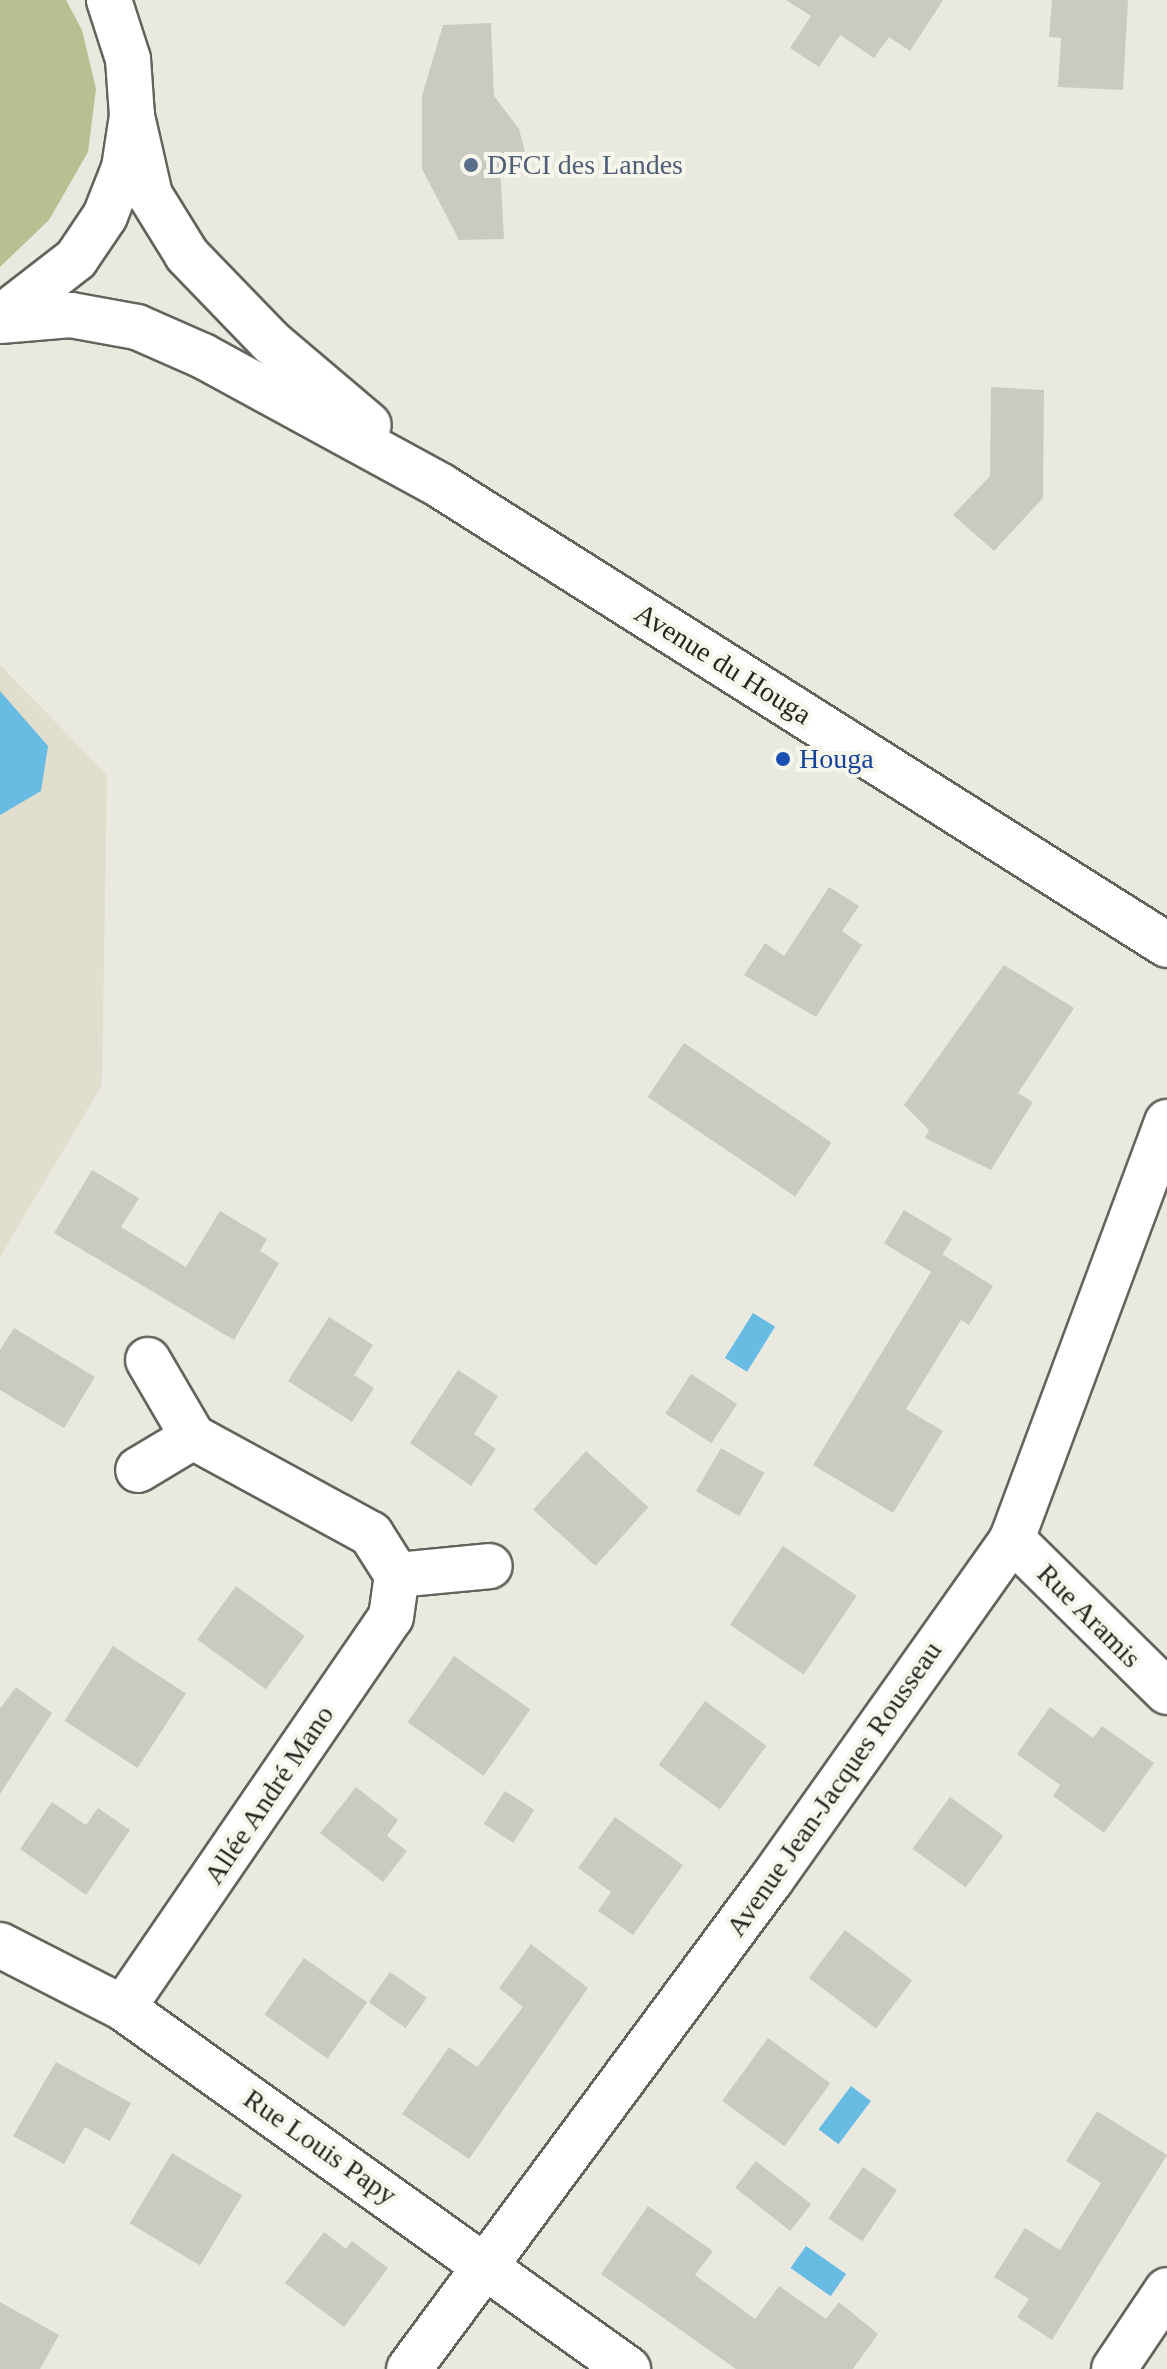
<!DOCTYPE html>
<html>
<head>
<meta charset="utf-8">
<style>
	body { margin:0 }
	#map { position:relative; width:1167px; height:2369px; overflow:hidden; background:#eae9e0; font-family:Georgia,serif }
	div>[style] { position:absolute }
	.built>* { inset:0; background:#e1dece }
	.green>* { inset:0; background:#b7c091 }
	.water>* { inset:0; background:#68bbe3; transform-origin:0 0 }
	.building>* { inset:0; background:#cbcac2; transform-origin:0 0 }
	.roads { filter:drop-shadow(2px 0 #64635c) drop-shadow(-2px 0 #64635c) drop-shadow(0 2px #64635c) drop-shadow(0 -2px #64635c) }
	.minor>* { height:44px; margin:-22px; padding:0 22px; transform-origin:22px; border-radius:22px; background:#fff }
	.major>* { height:44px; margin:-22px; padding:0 22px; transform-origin:22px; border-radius:22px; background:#fff }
	.dots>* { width:22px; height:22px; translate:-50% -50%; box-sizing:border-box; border:4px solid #f7f6ed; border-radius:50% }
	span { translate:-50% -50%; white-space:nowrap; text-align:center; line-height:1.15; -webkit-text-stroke:8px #f7f6ed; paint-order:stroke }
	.service-label { font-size:28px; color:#4e5e75 }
	.left { translate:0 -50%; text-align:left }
	.street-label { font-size:28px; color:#262522 }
	.transit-label { font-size:28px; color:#164399 }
</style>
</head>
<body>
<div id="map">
	<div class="built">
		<div style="clip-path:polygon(0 665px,107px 775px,102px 1085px,0 1257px)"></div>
	</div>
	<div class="green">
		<div style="clip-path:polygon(0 0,66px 0,82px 30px,96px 89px,88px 152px,49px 220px,0 267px)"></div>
	</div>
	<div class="water">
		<div style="clip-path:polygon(0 691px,48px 746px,41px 791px,0 815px)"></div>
		<div style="left:753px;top:1313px;width:26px;height:53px;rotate:32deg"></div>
		<div style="left:851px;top:2086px;width:25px;height:54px;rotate:37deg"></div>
		<div style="left:806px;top:2246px;width:49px;height:27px;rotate:35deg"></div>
	</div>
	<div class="building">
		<div style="clip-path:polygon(786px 0,943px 0,910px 51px,889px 37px,874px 58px,840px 35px,819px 67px,790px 48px,811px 16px)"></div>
		<div style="clip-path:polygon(1052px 0,1128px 0,1123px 90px,1058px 87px,1061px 38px,1049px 37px)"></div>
		<div style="clip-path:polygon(491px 23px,494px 96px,519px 129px,528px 164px,500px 165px,504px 239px,459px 240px,422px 169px,422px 96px,443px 25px)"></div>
		<div style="clip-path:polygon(991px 387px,1044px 390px,1043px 498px,994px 551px,953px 515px,990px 476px)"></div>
		<div style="clip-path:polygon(829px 887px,859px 906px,842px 931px,862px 945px,816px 1017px,744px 975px,765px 943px,784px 956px)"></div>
		<div style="clip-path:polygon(1004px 965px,1074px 1008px,1018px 1093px,1033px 1102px,991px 1170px,925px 1138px,929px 1130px,904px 1105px)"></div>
		<div style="left:684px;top:1043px;width:178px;height:65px;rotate:34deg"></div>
		<div style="clip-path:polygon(92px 1170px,139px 1198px,121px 1227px,186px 1267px,220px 1211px,267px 1239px,260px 1251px,279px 1263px,234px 1340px,54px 1233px)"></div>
		<div style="left:904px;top:1210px;width:56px;height:39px;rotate:31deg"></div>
		<div style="clip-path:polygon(942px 1254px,993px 1286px,969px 1325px,961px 1320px,906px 1409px,943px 1431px,893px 1513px,813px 1465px)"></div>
		<div style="clip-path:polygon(329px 1317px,373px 1345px,354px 1375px,374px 1388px,352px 1422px,288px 1381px)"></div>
		<div style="clip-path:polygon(14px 1328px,95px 1377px,64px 1428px,0 1390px,0 1350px)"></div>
		<div style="clip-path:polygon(458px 1370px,498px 1396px,474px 1434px,496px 1449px,471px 1486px,410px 1443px)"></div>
		<div style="left:691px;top:1374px;width:55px;height:47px;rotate:33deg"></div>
		<div style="left:721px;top:1448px;width:50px;height:50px;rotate:30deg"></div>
		<div style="left:586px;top:1451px;width:84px;height:79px;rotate:42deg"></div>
		<div style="left:783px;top:1546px;width:89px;height:95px;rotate:34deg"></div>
		<div style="left:236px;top:1586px;width:85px;height:66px;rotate:36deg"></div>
		<div style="left:113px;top:1646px;width:87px;height:89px;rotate:33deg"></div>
		<div style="left:454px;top:1656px;width:93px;height:81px;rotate:35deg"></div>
		<div style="clip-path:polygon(16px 1687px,52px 1713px,0 1794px,0 1709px)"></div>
		<div style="left:705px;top:1701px;width:76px;height:79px;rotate:36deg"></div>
		<div style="clip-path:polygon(1050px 1707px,1093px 1738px,1102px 1726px,1154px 1763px,1104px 1833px,1053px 1796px,1060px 1785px,1017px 1754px)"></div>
		<div style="clip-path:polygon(356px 1787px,398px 1820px,387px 1836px,407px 1851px,383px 1882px,320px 1833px)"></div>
		<div style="left:505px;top:1791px;width:35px;height:39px;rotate:33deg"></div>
		<div style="left:950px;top:1797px;width:66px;height:64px;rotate:36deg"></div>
		<div style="clip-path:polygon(52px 1802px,86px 1825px,98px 1808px,130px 1830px,86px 1895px,20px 1849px)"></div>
		<div style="clip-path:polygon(615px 1817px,683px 1865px,633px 1935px,598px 1911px,611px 1892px,578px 1868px)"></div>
		<div style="left:845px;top:1930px;width:84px;height:60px;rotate:37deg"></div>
		<div style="clip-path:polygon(531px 1944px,588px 1988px,469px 2159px,402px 2114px,449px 2047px,477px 2067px,523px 2007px,499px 1988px)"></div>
		<div style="left:304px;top:1958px;width:77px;height:69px;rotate:35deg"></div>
		<div style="left:390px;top:1972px;width:45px;height:37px;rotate:35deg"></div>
		<div style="left:768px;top:2038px;width:77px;height:78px;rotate:36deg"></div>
		<div style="clip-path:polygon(56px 2062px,131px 2103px,110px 2141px,85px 2127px,64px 2164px,13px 2136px)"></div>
		<div style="clip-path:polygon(1097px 2111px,1167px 2155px,1052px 2340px,1017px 2317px,1029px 2299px,994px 2277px,1025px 2228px,1060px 2250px,1101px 2183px,1066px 2161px)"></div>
		<div style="left:172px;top:2153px;width:82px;height:82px;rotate:31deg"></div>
		<div style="left:756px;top:2161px;width:70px;height:34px;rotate:38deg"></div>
		<div style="left:863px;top:2167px;width:41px;height:62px;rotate:34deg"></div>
		<div style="clip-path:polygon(648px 2206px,713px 2251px,695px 2275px,755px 2319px,779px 2286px,826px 2319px,839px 2302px,878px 2334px,853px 2369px,736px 2369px,601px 2274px)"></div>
		<div style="clip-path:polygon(324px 2232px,346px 2249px,352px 2241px,388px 2268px,344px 2327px,285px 2283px)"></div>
		<div style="clip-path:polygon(0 2302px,59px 2335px,40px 2369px,0 2369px)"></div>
	</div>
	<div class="roads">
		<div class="minor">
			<div style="left:148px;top:1360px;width:89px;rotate:59.7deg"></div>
			<div style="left:1012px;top:1539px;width:218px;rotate:44.6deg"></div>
			<div style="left:397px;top:1575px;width:93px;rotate:-5.5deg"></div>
			<div style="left:0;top:1945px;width:138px;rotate:27.1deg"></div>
			<div style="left:123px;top:2008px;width:621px;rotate:35.56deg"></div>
			<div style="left:123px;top:2008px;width:474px;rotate:-55.6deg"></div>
			<div style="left:391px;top:1617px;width:42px;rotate:-81.9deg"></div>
			<div style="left:397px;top:1575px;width:49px;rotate:-122.4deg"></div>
			<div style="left:371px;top:1534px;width:203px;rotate:-151.4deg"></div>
			<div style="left:193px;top:1437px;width:64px;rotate:149deg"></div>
			<div style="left:409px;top:2369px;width:608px;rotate:-53.49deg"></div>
			<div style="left:771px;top:1880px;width:418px;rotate:-54.7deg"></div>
			<div style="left:1012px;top:1539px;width:445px;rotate:-69.6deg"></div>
			<div style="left:1114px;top:2369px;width:95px;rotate:-56.1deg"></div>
		</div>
		<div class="major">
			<div style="left:132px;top:116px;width:81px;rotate:77.2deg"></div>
			<div style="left:150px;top:195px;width:70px;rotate:58.3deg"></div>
			<div style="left:187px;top:255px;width:121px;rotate:46deg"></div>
			<div style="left:271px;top:342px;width:128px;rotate:40.3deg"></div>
			<div style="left:0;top:318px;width:96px;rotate:-37.8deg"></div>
			<div style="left:76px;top:259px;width:52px;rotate:-56deg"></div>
			<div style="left:105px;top:216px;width:52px;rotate:-68.4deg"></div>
			<div style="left:124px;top:168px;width:53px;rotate:-81.3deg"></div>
			<div style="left:132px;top:116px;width:57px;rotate:-94deg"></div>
			<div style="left:128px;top:59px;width:62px;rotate:-107.9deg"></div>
			<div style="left:0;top:321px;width:71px;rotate:-4.8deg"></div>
			<div style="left:71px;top:315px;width:67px;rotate:10.3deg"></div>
			<div style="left:137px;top:327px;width:72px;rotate:23.7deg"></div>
			<div style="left:203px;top:356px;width:271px;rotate:28.6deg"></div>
			<div style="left:441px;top:486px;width:859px;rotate:32.3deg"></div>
		</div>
	</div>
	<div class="dots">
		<div style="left:471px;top:165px;background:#5c6f8a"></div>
		<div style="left:783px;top:759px;background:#1a4fb4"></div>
	</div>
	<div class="service-label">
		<span class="left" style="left:487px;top:165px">DFCI des Landes</span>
	</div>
	<div class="street-label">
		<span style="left:723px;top:664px;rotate:32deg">Avenue du Houga</span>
		<span style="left:1089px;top:1616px;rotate:45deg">Rue Aramis</span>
		<span style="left:834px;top:1789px;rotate:-55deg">Avenue Jean-Jacques Rousseau</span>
		<span style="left:269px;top:1795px;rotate:-56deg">Allée André Mano</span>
		<span style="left:320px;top:2147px;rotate:35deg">Rue Louis Papy</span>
	</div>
	<div class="transit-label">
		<span class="left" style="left:799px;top:759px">Houga</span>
	</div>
</div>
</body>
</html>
